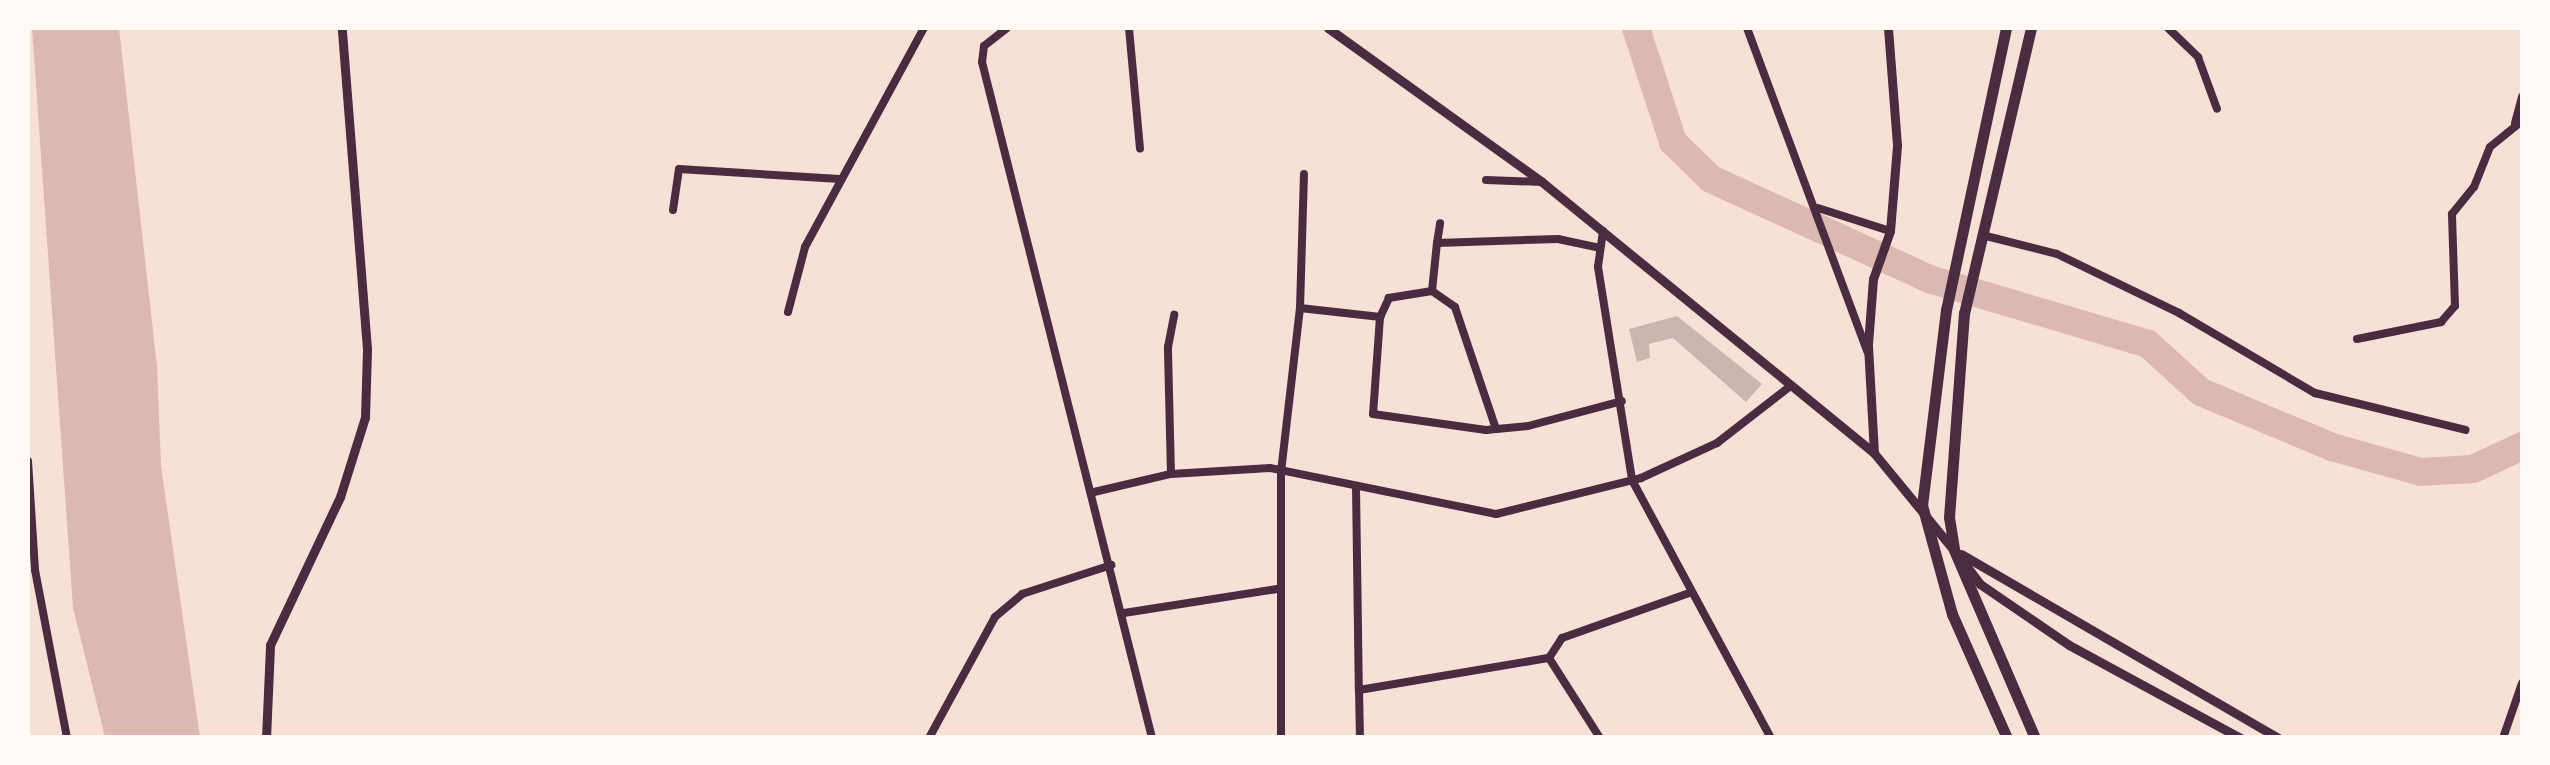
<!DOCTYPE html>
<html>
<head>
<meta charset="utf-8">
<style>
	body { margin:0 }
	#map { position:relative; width:2550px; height:765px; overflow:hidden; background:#f7e1d7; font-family:"Roboto Condensed",sans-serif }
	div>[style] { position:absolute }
	.water>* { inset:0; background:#dcb8b0 }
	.river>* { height:28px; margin:-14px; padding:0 14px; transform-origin:14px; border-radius:14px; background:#dcb8b0 }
	.building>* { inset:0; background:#ccb4b1 }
	.minor>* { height:8px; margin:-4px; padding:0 4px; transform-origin:4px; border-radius:4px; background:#4a2c40 }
	.tertiary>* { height:9px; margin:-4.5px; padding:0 4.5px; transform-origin:4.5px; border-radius:4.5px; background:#4a2c40 }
	.primary>* { height:11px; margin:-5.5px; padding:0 5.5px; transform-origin:5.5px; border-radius:5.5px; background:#4a2c40 }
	span { translate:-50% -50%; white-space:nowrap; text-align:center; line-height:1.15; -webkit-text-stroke:10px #fffaf5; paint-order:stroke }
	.frame { position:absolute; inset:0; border:30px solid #fffaf5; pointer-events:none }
</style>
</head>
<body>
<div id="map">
	<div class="water">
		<div style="clip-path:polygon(32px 28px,119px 28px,157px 366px,161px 466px,200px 737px,105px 737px,73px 608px)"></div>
	</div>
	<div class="river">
		<div style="left:1636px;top:28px;width:120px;rotate:72deg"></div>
		<div style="left:1673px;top:142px;width:53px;rotate:44.2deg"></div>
		<div style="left:1711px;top:179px;width:240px;rotate:24.6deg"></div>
		<div style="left:1929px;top:279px;width:228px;rotate:16.5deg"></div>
		<div style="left:2148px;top:344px;width:72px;rotate:42.2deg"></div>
		<div style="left:2201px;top:392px;width:142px;rotate:22.8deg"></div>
		<div style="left:2332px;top:447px;width:92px;rotate:15.7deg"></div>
		<div style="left:2421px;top:472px;width:52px;rotate:-3.3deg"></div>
		<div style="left:2473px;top:469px;width:54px;rotate:-25.1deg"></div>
	</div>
	<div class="building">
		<div style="clip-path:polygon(1677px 316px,1762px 384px,1746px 402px,1673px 338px,1649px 344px,1650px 358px,1637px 362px,1629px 329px)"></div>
	</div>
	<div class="minor">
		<div style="left:1007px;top:28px;width:29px;rotate:142deg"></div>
		<div style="left:984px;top:46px;width:16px;rotate:97deg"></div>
		<div style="left:982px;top:62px;width:697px;rotate:75.88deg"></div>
		<div style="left:1129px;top:28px;width:121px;rotate:84.8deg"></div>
		<div style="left:1747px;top:28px;width:345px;rotate:69.6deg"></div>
		<div style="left:2168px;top:28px;width:42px;rotate:44deg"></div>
		<div style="left:2198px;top:57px;width:55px;rotate:69.9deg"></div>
		<div style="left:2515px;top:123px;width:27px;rotate:-75deg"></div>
		<div style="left:1486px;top:180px;width:56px;rotate:2deg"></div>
		<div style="left:1818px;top:208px;width:76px;rotate:17.7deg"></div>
		<div style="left:673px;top:210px;width:41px;rotate:-81.7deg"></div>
		<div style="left:679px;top:169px;width:161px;rotate:3.6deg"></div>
		<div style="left:1603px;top:231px;width:36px;rotate:98deg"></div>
		<div style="left:1598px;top:267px;width:216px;rotate:80.9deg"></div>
		<div style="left:1632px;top:480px;width:293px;rotate:61.7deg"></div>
		<div style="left:1982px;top:235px;width:77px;rotate:14.2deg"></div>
		<div style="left:2057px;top:254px;width:136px;rotate:25.8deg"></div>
		<div style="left:2179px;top:313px;width:158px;rotate:30.5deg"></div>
		<div style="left:2315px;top:393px;width:155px;rotate:13.8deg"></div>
		<div style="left:1437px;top:243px;width:20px;rotate:-81deg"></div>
		<div style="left:1432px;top:291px;width:44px;rotate:170.8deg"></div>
		<div style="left:1389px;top:298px;width:21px;rotate:115deg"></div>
		<div style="left:1380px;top:317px;width:97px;rotate:94.1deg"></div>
		<div style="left:1373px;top:414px;width:114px;rotate:8.1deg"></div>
		<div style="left:1486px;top:430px;width:42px;rotate:-5.4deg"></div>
		<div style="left:1528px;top:426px;width:97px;rotate:-14.9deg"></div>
		<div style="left:1300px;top:308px;width:81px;rotate:6.4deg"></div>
		<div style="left:788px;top:312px;width:67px;rotate:-75.3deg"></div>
		<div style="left:805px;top:247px;width:249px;rotate:-61.5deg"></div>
		<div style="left:2357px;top:339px;width:86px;rotate:-11.4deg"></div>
		<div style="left:2441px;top:322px;width:21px;rotate:-49deg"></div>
		<div style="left:2455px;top:306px;width:92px;rotate:-91.9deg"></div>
		<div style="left:2452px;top:214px;width:35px;rotate:-51deg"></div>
		<div style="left:2474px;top:187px;width:43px;rotate:-68.2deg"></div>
		<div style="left:2490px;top:147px;width:41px;rotate:-39.1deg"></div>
		<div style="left:1496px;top:429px;width:129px;rotate:-108.6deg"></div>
		<div style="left:1455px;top:307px;width:28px;rotate:-145deg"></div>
		<div style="left:1432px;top:291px;width:48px;rotate:-84.1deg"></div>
		<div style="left:1437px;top:243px;width:121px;rotate:-1.9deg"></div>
		<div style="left:1558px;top:239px;width:39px;rotate:12deg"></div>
		<div style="left:28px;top:461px;width:109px;rotate:86.3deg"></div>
		<div style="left:35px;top:570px;width:171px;rotate:79.2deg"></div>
		<div style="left:1171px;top:474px;width:127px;rotate:-91.4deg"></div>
		<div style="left:1168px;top:347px;width:33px;rotate:-79deg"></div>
		<div style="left:1356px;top:487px;width:203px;rotate:89.2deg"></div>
		<div style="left:1094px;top:492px;width:79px;rotate:-13.2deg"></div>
		<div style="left:1171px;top:474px;width:99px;rotate:-3.5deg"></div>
		<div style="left:1270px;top:468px;width:231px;rotate:11.5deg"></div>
		<div style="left:1496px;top:514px;width:149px;rotate:-13.9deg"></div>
		<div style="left:1641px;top:478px;width:84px;rotate:-24.7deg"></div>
		<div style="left:1717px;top:443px;width:90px;rotate:-37.8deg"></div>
		<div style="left:1124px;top:613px;width:155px;rotate:-8.9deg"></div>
		<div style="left:1549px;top:658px;width:24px;rotate:-57deg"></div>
		<div style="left:1562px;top:638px;width:135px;rotate:-19.5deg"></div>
		<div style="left:929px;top:738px;width:138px;rotate:-61.4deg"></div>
		<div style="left:995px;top:617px;width:35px;rotate:-40deg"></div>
		<div style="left:1022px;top:594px;width:94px;rotate:-18deg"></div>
		<div style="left:1281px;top:738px;width:266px;rotate:-90deg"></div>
		<div style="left:1281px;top:472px;width:165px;rotate:-83.4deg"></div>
		<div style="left:1300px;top:308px;width:134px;rotate:-88.3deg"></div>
		<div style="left:1360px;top:738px;width:48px;rotate:-91.2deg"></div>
		<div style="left:1359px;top:690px;width:193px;rotate:-9.6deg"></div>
		<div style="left:1549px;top:658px;width:95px;rotate:57.5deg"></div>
		<div style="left:2503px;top:738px;width:58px;rotate:-70.9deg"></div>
	</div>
	<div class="tertiary">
		<div style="left:1328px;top:28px;width:264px;rotate:35.7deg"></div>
		<div style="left:1542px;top:182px;width:429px;rotate:39.2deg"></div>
		<div style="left:1874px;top:453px;width:123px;rotate:50.6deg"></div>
		<div style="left:1874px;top:453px;width:109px;rotate:-93.2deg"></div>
		<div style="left:1868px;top:344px;width:65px;rotate:-85.6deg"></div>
		<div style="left:1873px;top:279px;width:51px;rotate:-70.5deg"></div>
		<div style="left:1890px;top:231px;width:86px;rotate:-85.3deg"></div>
		<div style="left:1897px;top:145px;width:117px;rotate:-94.4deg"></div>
		<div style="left:1961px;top:554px;width:367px;rotate:30.1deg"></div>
		<div style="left:1962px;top:560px;width:30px;rotate:53deg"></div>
		<div style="left:1980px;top:584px;width:108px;rotate:34.4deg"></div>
		<div style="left:2069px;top:645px;width:195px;rotate:28.5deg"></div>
		<div style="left:266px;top:738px;width:93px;rotate:-87.5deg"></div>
		<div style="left:270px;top:645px;width:164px;rotate:-64.7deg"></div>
		<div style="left:340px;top:497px;width:84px;rotate:-72.6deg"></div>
		<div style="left:365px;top:417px;width:68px;rotate:-88.3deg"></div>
		<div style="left:367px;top:349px;width:322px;rotate:-94.5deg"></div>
	</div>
	<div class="primary">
		<div style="left:2006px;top:28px;width:288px;rotate:102deg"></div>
		<div style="left:1946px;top:310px;width:196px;rotate:97deg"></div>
		<div style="left:1922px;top:505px;width:113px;rotate:74.6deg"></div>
		<div style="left:1952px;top:614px;width:136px;rotate:66.1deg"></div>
		<div style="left:2031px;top:28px;width:293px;rotate:103.2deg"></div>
		<div style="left:1964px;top:313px;width:205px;rotate:94.2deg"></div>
		<div style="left:1949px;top:517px;width:33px;rotate:81deg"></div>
		<div style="left:1954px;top:550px;width:205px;rotate:66.7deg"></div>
	</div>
	<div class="frame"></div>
</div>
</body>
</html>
